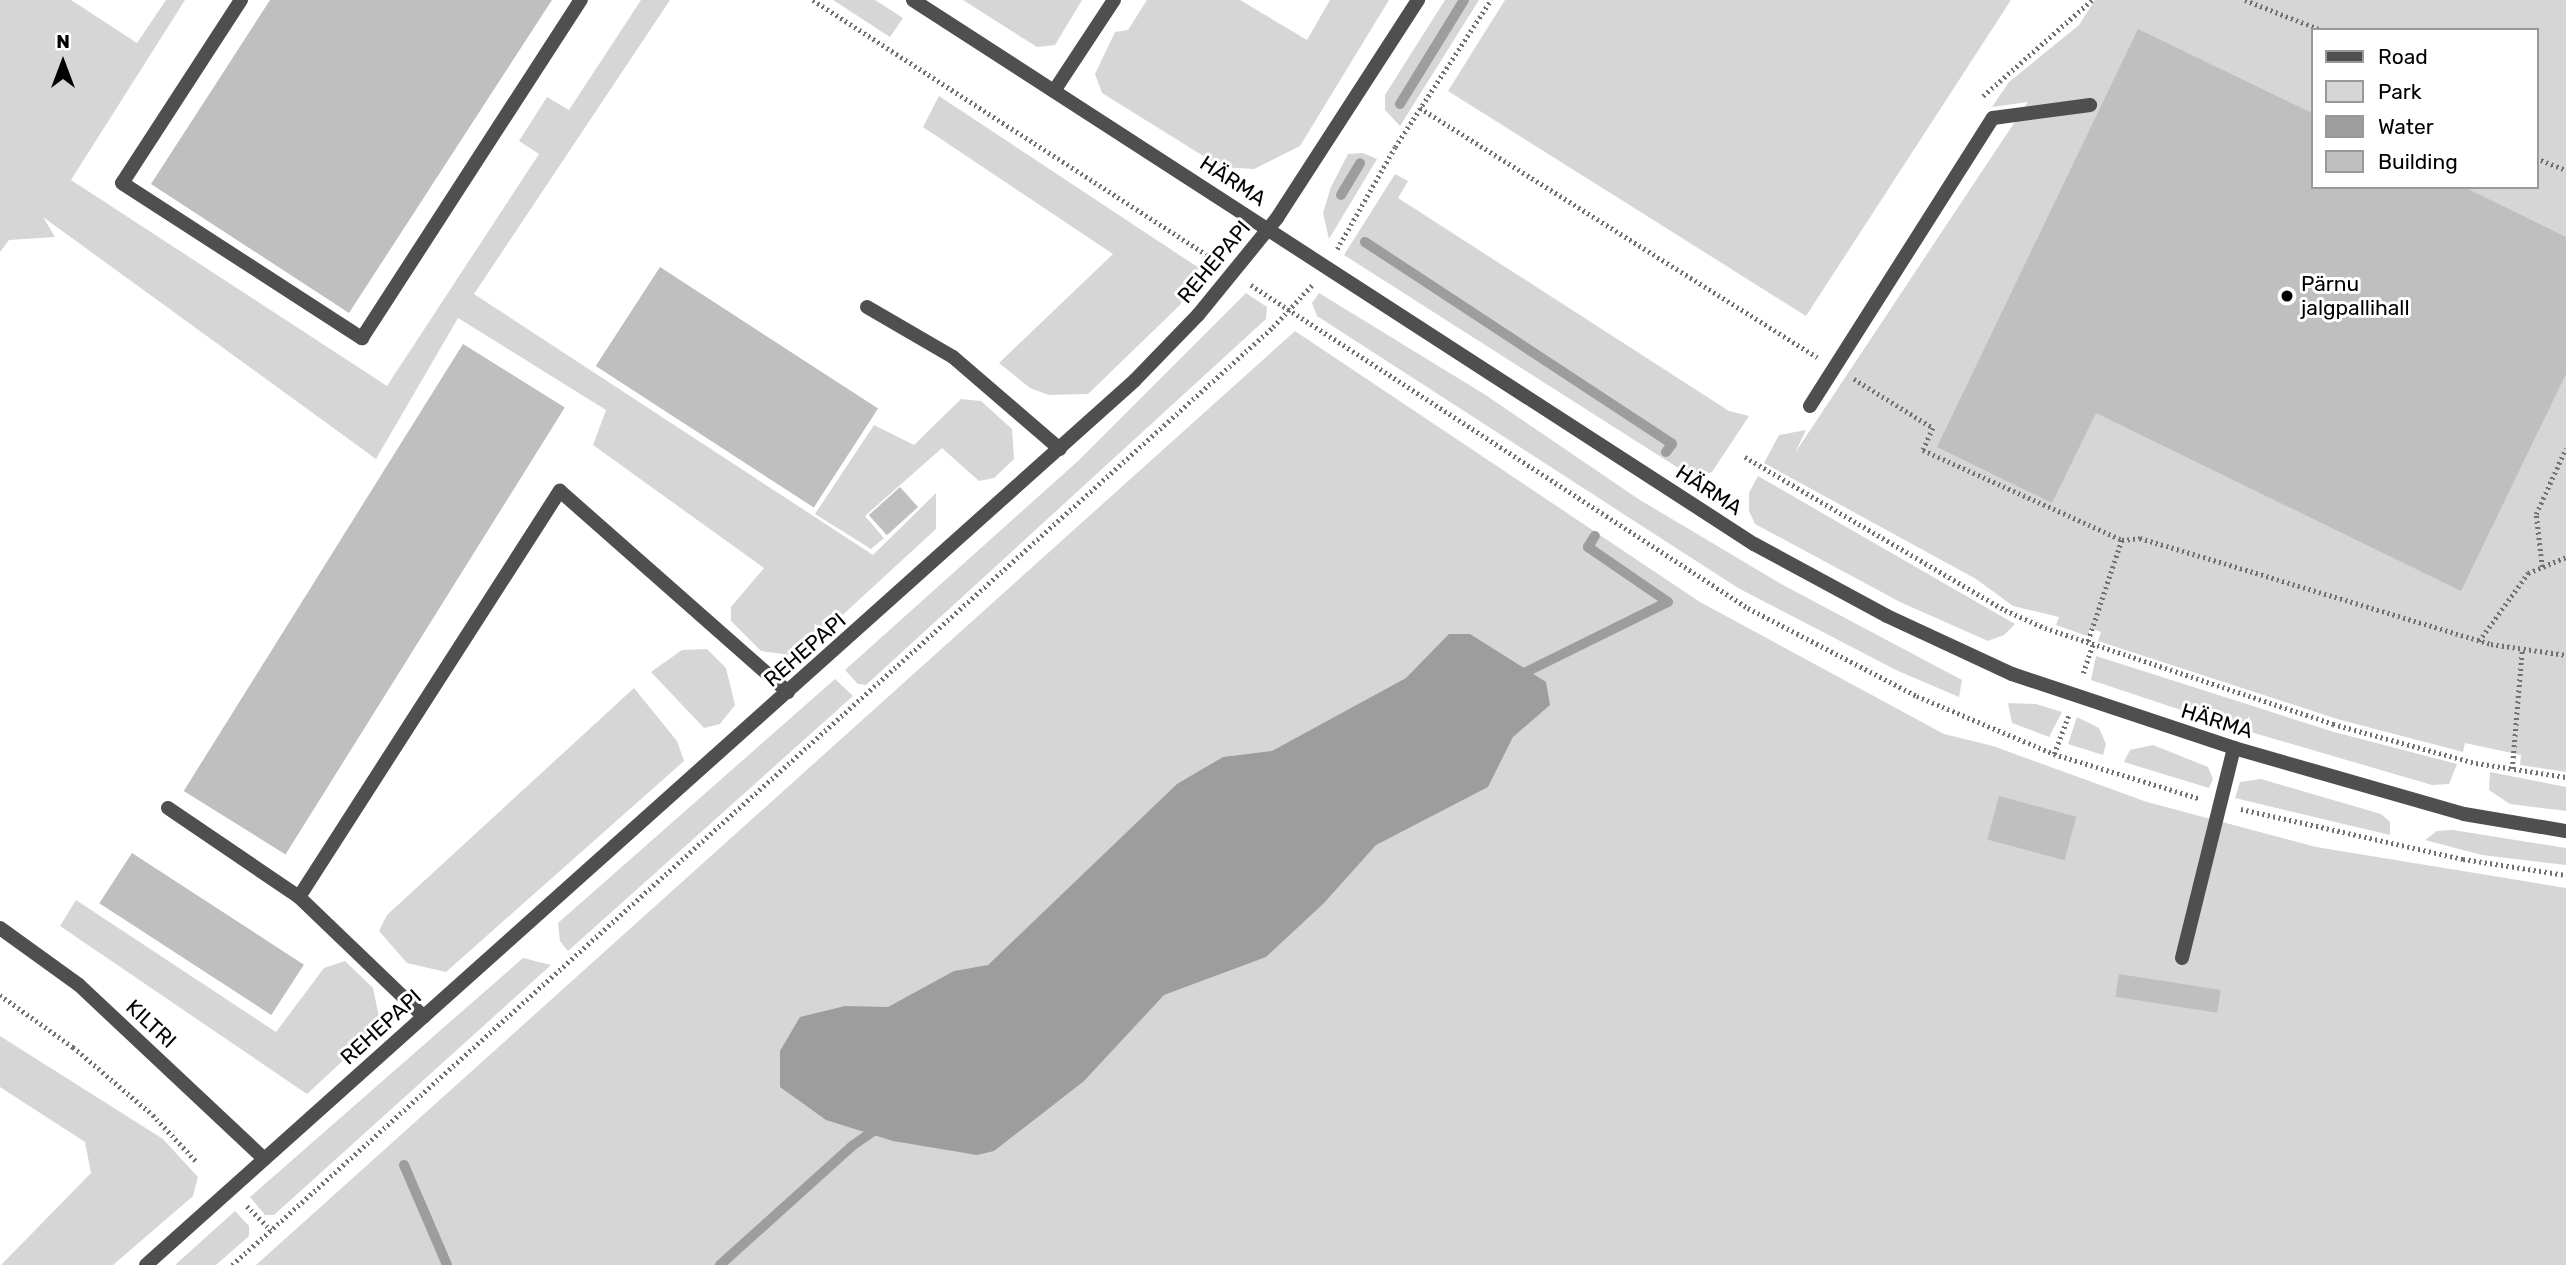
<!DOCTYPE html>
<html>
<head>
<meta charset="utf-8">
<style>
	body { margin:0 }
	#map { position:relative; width:2566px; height:1265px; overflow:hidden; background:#fff; font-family:Rubik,sans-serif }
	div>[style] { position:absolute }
	.green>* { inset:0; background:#d6d6d6 }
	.water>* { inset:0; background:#9d9d9d }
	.stream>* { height:10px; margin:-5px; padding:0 5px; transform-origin:5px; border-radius:5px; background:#9d9d9d }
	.building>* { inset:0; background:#bfbfbf; transform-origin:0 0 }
	.path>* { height:4.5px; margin-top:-2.25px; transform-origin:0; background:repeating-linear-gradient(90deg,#717171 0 2px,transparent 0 5.5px) }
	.lane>* { height:14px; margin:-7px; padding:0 7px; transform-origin:7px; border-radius:7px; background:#4f4f4f }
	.street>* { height:14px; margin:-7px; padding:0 7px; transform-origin:7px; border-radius:7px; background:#4f4f4f }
	.dots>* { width:19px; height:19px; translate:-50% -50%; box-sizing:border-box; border:4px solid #fff; border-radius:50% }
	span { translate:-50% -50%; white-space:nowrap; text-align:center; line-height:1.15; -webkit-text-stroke:6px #fff; paint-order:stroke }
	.street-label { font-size:21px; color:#000 }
	.poi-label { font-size:21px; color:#000 }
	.left { translate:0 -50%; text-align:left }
	.legend { position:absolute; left:2311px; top:28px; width:228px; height:161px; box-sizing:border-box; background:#fff; border:2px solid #999; margin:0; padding:9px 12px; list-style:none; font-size:21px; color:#000 }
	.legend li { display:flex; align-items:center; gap:14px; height:35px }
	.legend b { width:35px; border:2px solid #999 }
	.north { position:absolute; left:28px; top:28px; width:70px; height:70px; -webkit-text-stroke:5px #fff; paint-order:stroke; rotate:0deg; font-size:19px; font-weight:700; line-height:28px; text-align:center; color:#000 }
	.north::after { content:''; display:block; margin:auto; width:24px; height:32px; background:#000; clip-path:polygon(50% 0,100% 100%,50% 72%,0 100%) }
</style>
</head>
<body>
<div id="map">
	<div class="green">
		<div style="clip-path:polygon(0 0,71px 0,137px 43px,166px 0,185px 0,71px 180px,387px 386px,539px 154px,519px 141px,547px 97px,569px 110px,641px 0,670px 0,474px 294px,873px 555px,936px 493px,936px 529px,798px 656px,761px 651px,731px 621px,731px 607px,764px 568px,593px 445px,606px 410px,458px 318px,376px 459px,43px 217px,55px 237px,9px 240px,0 252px)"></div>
		<div style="clip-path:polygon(833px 0,875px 0,903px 18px,890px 37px)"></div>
		<div style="clip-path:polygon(963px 0,1082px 0,1055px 45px,1037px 47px)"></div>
		<div style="clip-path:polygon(1147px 0,1240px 0,1307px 40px,1330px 0,1389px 0,1300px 146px,1254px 169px,1221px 167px,1102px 93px,1095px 74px,1115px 32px,1128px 30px)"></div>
		<div style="clip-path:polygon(1445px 0,1479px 0,1400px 126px,1385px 110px,1385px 95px)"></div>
		<div style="clip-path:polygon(1505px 0,2011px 0,1806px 316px,1448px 91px)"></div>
		<div style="clip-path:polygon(evenodd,2095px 0,2566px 0,2566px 772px,2520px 765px,2521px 755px,2465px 743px,2463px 752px,2337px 719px,2098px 641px,2101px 632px,2090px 628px,2087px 636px,2056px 625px,2059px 617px,2013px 606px,1976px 579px,1764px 463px,1779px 435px,1806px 430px,1795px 453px,2028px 102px,1992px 107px,2009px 82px,2079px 25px,2095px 0,2312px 30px,2536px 30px,2536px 187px,2312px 187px,2312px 30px)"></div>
		<div style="clip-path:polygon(939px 96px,1199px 268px,1180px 305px,1088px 394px,1049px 395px,1030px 388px,999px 363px,1113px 254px,923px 127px)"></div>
		<div style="clip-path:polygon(1363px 153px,1377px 159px,1329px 239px,1323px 213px,1331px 187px,1348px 154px)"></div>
		<div style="clip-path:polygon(1395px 174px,1408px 181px,1398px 198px,1729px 411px,1749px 416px,1712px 472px,1694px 478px,1344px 255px)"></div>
		<div style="clip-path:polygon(1246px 293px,1267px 307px,1266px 319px,866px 685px,858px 684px,845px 670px,1078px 461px)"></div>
		<div style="clip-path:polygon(1319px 293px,1484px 394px,1640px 500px,1783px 585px,1962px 680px,1959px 697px,1896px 670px,1738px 588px,1317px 316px,1312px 303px)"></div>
		<div style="clip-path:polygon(1295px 331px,1700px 602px,1944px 734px,1993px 746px,2147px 802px,2316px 847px,2566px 888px,2566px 1265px,256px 1265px)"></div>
		<div style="clip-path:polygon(961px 399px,981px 401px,1012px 429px,1014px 459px,994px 478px,979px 481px,942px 448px,865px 516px,884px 538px,871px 549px,815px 514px,874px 425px,914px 445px)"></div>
		<div style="clip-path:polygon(1758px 476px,1954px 589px,2015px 624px,2004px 635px,1988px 641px,1900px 602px,1755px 524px,1749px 511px,1749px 493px)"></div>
		<div style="clip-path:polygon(707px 649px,726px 668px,735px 705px,720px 724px,704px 728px,651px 672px,682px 650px)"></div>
		<div style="clip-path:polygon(2096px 656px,2334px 732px,2457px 764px,2449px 784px,2432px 785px,2220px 723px,2091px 680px)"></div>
		<div style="clip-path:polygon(835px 679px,853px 696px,568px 951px,560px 941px,558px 923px)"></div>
		<div style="clip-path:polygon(634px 688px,677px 741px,684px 761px,446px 972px,407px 963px,379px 931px,387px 915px)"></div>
		<div style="clip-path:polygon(2008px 703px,2036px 704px,2062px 712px,2049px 737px,2012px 723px)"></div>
		<div style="clip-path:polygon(2077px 717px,2099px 728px,2106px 744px,2103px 755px,2068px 744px)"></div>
		<div style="clip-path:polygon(2153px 745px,2208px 767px,2213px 779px,2209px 788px,2124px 762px,2130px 750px)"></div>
		<div style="clip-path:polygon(2490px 772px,2566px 787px,2566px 811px,2510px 804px,2489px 790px)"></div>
		<div style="clip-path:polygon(2261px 779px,2381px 814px,2390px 822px,2390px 835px,2235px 798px,2240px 782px)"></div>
		<div style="clip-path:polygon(2453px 830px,2566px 848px,2566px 865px,2482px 855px,2425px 840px,2437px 831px)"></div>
		<div style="clip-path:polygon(76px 900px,276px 1032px,324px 968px,345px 961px,373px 988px,379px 1017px,362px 1043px,307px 1094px,60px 926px)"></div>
		<div style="clip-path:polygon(523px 958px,551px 965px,274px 1215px,265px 1215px,250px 1197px)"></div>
		<div style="clip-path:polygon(0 1036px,163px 1139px,198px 1177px,193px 1196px,113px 1265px,1px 1265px,91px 1173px,85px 1142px,0 1087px)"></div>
		<div style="clip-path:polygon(235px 1211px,249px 1226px,249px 1236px,216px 1265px,175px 1265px)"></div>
	</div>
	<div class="water">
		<div style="clip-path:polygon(1449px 634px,1470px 634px,1546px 682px,1550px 705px,1513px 737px,1488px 787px,1376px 845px,1324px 903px,1266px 957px,1164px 995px,1084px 1081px,994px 1151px,977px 1155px,893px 1141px,826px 1120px,780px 1087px,780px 1051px,800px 1017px,845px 1006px,888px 1007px,954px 971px,988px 965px,1177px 784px,1223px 757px,1272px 751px,1406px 678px)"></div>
	</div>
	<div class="stream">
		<div style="left:1400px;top:104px;width:122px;rotate:-58.4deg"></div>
		<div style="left:1341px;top:195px;width:37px;rotate:-59deg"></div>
		<div style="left:1365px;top:242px;width:367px;rotate:33.3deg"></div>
		<div style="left:1672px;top:444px;width:10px;rotate:127deg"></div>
		<div style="left:1518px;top:676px;width:167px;rotate:-26.3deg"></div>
		<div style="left:1668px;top:602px;width:97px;rotate:-145.5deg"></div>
		<div style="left:1588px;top:547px;width:13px;rotate:-58deg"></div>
		<div style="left:404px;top:1165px;width:109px;rotate:66.7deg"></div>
		<div style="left:720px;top:1265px;width:178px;rotate:-42deg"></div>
		<div style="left:852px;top:1146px;width:35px;rotate:-35deg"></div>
	</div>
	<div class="building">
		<div style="clip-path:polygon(270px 0,552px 0,349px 313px,151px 184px)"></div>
		<div style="clip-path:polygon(2138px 29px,2312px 113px,2312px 187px,2464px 187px,2566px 237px,2566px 374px,2461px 591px,2096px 413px,2052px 503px,1937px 447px)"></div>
		<div style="left:660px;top:267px;width:260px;height:118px;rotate:33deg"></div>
		<div style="left:463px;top:344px;width:120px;height:527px;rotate:32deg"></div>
		<div style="left:900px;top:487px;width:27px;height:42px;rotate:48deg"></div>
		<div style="left:1999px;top:796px;width:80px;height:45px;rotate:15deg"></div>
		<div style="left:132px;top:853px;width:205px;height:60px;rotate:33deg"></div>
		<div style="left:2119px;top:974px;width:103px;height:23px;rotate:9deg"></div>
	</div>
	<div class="path">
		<div style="left:813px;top:0;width:479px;rotate:32.9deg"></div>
		<div style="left:2245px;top:0;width:82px;rotate:21.5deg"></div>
		<div style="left:1983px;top:96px;width:145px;rotate:-41.4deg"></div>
		<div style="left:1420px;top:108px;width:469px;rotate:32.1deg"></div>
		<div style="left:2536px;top:158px;width:32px;rotate:22deg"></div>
		<div style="left:1337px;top:249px;width:117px;rotate:-60.4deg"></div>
		<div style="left:1395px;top:147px;width:176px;rotate:-56.9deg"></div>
		<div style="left:1251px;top:285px;width:593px;rotate:33.02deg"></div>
		<div style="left:1748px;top:608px;width:191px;rotate:27.5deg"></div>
		<div style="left:1917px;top:696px;width:149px;rotate:22.9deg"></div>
		<div style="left:2054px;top:754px;width:151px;rotate:17deg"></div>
		<div style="left:1854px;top:379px;width:93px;rotate:31.8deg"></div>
		<div style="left:1933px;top:428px;width:24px;rotate:114deg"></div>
		<div style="left:1923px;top:450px;width:218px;rotate:24.3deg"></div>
		<div style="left:2122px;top:540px;width:108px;rotate:108.4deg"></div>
		<div style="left:1745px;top:457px;width:302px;rotate:30.5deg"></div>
		<div style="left:2005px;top:610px;width:44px;rotate:24.2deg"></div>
		<div style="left:2045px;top:628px;width:304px;rotate:18.4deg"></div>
		<div style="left:2333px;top:724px;width:148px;rotate:15.3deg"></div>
		<div style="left:2476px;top:763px;width:91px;rotate:8.8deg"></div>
		<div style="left:2122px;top:540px;width:18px;rotate:-6deg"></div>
		<div style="left:2140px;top:538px;width:367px;rotate:16.8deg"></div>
		<div style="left:2491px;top:644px;width:76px;rotate:8.3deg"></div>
		<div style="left:2542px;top:567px;width:53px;rotate:-96.5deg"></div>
		<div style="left:2536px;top:514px;width:72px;rotate:-65.6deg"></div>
		<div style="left:2479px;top:641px;width:84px;rotate:-54.2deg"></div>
		<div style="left:2528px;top:573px;width:41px;rotate:-22.8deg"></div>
		<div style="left:2083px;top:673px;width:31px;rotate:-71deg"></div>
		<div style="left:2054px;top:754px;width:43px;rotate:-69.4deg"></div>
		<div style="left:2512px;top:769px;width:119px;rotate:-85.2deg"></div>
		<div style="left:2241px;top:809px;width:228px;rotate:12.7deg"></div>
		<div style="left:2463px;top:859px;width:104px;rotate:8.8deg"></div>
		<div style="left:0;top:995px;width:90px;rotate:35.5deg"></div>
		<div style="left:73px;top:1047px;width:105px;rotate:40.4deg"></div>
		<div style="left:153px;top:1115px;width:63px;rotate:46.9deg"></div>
		<div style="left:247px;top:1206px;width:34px;rotate:45deg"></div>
		<div style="left:232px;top:1265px;width:1401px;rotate:-42.02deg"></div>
		<div style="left:1273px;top:327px;width:57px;rotate:-47.1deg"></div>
	</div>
	<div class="lane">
		<div style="left:241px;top:0;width:218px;rotate:123deg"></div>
		<div style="left:122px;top:183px;width:286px;rotate:32.9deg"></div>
		<div style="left:362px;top:338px;width:403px;rotate:-57.1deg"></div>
		<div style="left:1054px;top:91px;width:109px;rotate:-56.6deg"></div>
		<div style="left:867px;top:307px;width:99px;rotate:30.2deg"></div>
		<div style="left:953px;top:357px;width:141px;rotate:40.7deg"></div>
		<div style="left:1810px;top:406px;width:341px;rotate:-57.6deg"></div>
		<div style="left:1993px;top:118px;width:98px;rotate:-7.6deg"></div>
		<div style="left:168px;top:808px;width:158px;rotate:34.2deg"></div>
		<div style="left:299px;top:897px;width:483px;rotate:-57.3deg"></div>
		<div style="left:560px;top:491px;width:304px;rotate:41.4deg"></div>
		<div style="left:299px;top:897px;width:173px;rotate:43.8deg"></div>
		<div style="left:2182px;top:958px;width:216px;rotate:-76.1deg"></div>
	</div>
	<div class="street">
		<div style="left:913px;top:0;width:1002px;rotate:32.9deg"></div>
		<div style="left:1754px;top:544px;width:151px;rotate:28.4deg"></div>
		<div style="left:1887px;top:616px;width:138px;rotate:24.9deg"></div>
		<div style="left:2012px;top:674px;width:234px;rotate:18.4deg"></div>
		<div style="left:2234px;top:748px;width:239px;rotate:16deg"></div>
		<div style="left:2464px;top:814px;width:103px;rotate:9.5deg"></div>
		<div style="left:0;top:928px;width:97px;rotate:35.8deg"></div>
		<div style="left:79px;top:985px;width:254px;rotate:43.2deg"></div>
		<div style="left:146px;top:1265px;width:1327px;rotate:-41.82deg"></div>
		<div style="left:1135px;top:380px;width:91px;rotate:-45.9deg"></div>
		<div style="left:1198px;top:315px;width:125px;rotate:-50.8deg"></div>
		<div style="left:1277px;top:218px;width:260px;rotate:-57.1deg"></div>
	</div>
	<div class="dots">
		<div style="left:2287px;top:296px;background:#000"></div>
	</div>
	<div class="street-label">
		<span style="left:1233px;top:181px;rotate:33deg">HÄRMA</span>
		<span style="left:1214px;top:262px;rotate:-50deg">REHEPAPI</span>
		<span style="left:1709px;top:490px;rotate:33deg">HÄRMA</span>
		<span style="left:805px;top:650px;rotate:-41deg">REHEPAPI</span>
		<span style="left:2217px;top:721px;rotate:17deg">HÄRMA</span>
		<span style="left:151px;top:1024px;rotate:43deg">KILTRI</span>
		<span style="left:381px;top:1027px;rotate:-42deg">REHEPAPI</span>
	</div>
	<div class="poi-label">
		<span class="left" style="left:2301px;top:296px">Pärnu<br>jalgpallihall</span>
	</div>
	<ul class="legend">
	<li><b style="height:9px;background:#4f4f4f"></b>Road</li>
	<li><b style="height:19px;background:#d6d6d6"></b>Park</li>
	<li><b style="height:19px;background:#9d9d9d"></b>Water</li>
	<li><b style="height:19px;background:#bfbfbf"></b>Building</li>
	</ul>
	<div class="north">N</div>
</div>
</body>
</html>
